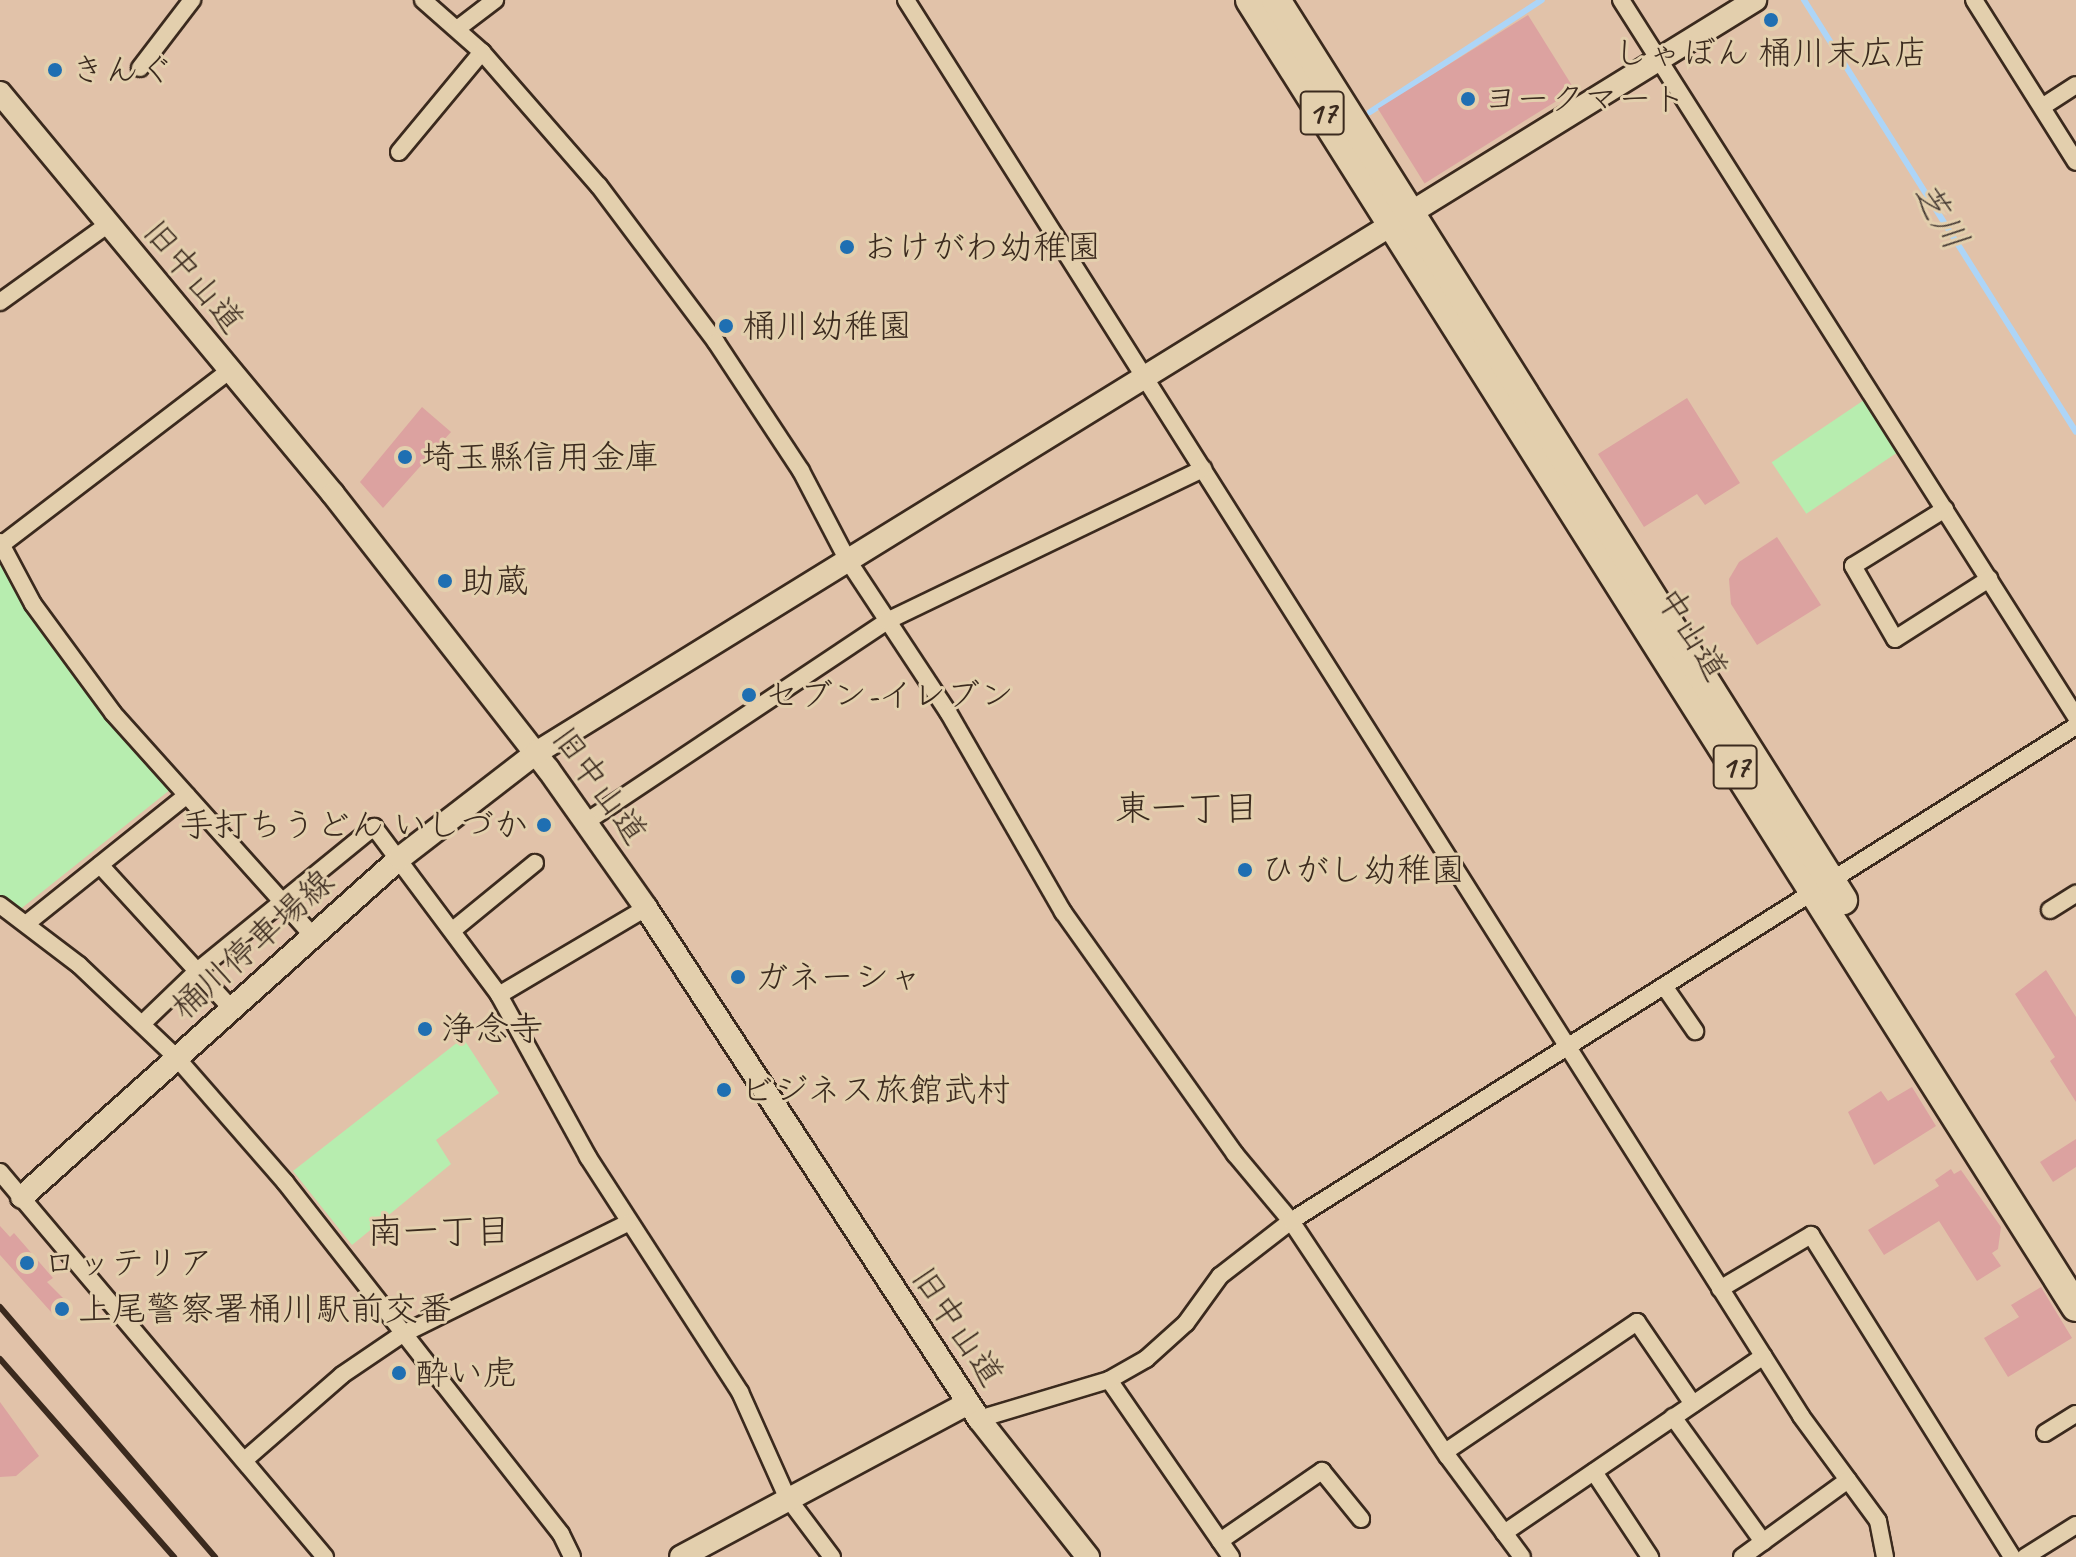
<!DOCTYPE html>
<html>
<head>
<meta charset="utf-8">
<style>
	body { margin:0 }
	#map { position:relative; width:2076px; height:1557px; overflow:hidden; background:#e1c2a9; font-family:Caveat,"Klee One",sans-serif }
	div>[style] { position:absolute }
	.green>* { inset:0; background:#b7edaf; transform-origin:0 0 }
	.stream>* { height:6px; margin:-3px; padding:0 3px; transform-origin:3px; border-radius:3px; background:#add5f7 }
	.building>* { inset:0; background:#dca2a0; transform-origin:0 0 }
	.roads { filter:drop-shadow(2px 0 #3b2a1e) drop-shadow(-2px 0 #3b2a1e) drop-shadow(0 2px #3b2a1e) drop-shadow(0 -2px #3b2a1e) }
	.street>* { height:16px; margin:-8px; padding:0 8px; transform-origin:8px; border-radius:8px; background:#e3cfad }
	.secondary>* { height:22px; margin:-11px; padding:0 11px; transform-origin:11px; border-radius:11px; background:#e3cfad }
	.highway>* { height:28px; margin:-14px; padding:0 14px; transform-origin:14px; border-radius:14px; background:#e3cfad }
	.rail>* { height:6px; margin:-3px; padding:0 3px; transform-origin:3px; border-radius:3px; background:#3b2a1e }
	.dots>* { width:22px; height:22px; translate:-50% -50%; box-sizing:border-box; border:4px solid #e3cfad; border-radius:50% }
	span { translate:-50% -50%; white-space:nowrap; text-align:center; line-height:1.15; -webkit-text-stroke:6px #e3cfad; paint-order:stroke }
	.shield-label span { padding:2px 6px; background:#e3cfad; border:2px solid; border-radius:6px; -webkit-text-stroke-width:0 }
	.shield-label { font-size:32px; color:#3b2a1e; font-weight:700 }
	.poi-label { font-size:34px; color:#3b2a1e }
	.left { translate:0 -50%; text-align:left }
	.right { translate:-100% -50%; text-align:right }
	.street-label { font-size:34px; color:#3b2a1e }
	.water-label { font-size:36px; color:#463b34; font-style:italic }
	.neighbourhood-label { font-size:36px; color:#3b2a1e }
</style>
</head>
<body>
<div id="map">
	<div class="green">
		<div style="left:1867px;top:398px;width:62px;height:115px;rotate:56deg"></div>
		<div style="clip-path:polygon(0 556px,171px 789px,18px 911px,0 897px)"></div>
		<div style="clip-path:polygon(463px 1038px,499px 1093px,436px 1140px,451px 1164px,352px 1245px,293px 1171px)"></div>
	</div>
	<div class="stream">
		<div style="left:1804px;top:0;width:510px;rotate:57.8deg"></div>
		<div style="left:1370px;top:112px;width:205px;rotate:-33.1deg"></div>
	</div>
	<div class="building">
		<div style="left:1528px;top:15px;width:88px;height:177px;rotate:58deg"></div>
		<div style="clip-path:polygon(1687px 398px,1740px 483px,1705px 505px,1697px 494px,1644px 527px,1598px 454px)"></div>
		<div style="clip-path:polygon(422px 407px,451px 432px,383px 508px,360px 482px)"></div>
		<div style="clip-path:polygon(1777px 537px,1821px 605px,1757px 645px,1731px 604px,1729px 579px,1739px 562px)"></div>
		<div style="clip-path:polygon(2046px 970px,2076px 1017px,2076px 1102px,2050px 1061px,2055px 1057px,2015px 994px)"></div>
		<div style="clip-path:polygon(1912px 1087px,1936px 1126px,1874px 1165px,1848px 1112px,1881px 1091px,1888px 1101px)"></div>
		<div style="clip-path:polygon(2076px 1139px,2076px 1167px,2053px 1182px,2040px 1162px)"></div>
		<div style="clip-path:polygon(1951px 1169px,1954px 1174px,1961px 1170px,2001px 1227px,1998px 1249px,1992px 1253px,2001px 1266px,1977px 1281px,1939px 1221px,1884px 1255px,1868px 1230px,1939px 1186px,1935px 1180px)"></div>
		<div style="clip-path:polygon(0 1226px,10px 1237px,14px 1233px,53px 1278px,47px 1282px,66px 1301px,52px 1313px,0 1255px)"></div>
		<div style="clip-path:polygon(2041px 1287px,2072px 1338px,2008px 1377px,1984px 1338px,2019px 1317px,2011px 1305px)"></div>
		<div style="clip-path:polygon(0 1402px,39px 1456px,16px 1476px,0 1477px)"></div>
	</div>
	<div class="roads">
		<div class="street">
			<div style="left:423px;top:0;width:79px;rotate:41.4deg"></div>
			<div style="left:482px;top:52px;width:178px;rotate:48.9deg"></div>
			<div style="left:599px;top:186px;width:195px;rotate:53.1deg"></div>
			<div style="left:716px;top:342px;width:154px;rotate:56.6deg"></div>
			<div style="left:801px;top:471px;width:99px;rotate:62.4deg"></div>
			<div style="left:847px;top:559px;width:183px;rotate:56.6deg"></div>
			<div style="left:948px;top:712px;width:231px;rotate:60.1deg"></div>
			<div style="left:1063px;top:912px;width:297px;rotate:54.6deg"></div>
			<div style="left:1235px;top:1154px;width:87px;rotate:50.1deg"></div>
			<div style="left:1291px;top:1221px;width:283px;rotate:56.4deg"></div>
			<div style="left:1448px;top:1457px;width:124px;rotate:53.5deg"></div>
			<div style="left:906px;top:0;width:1675px;rotate:57.7deg"></div>
			<div style="left:1801px;top:1416px;width:130px;rotate:53.7deg"></div>
			<div style="left:1878px;top:1521px;width:37px;rotate:79deg"></div>
			<div style="left:1621px;top:0;width:849px;rotate:57.6deg"></div>
			<div style="left:1974px;top:0;width:191px;rotate:57.8deg"></div>
			<div style="left:457px;top:29px;width:48px;rotate:-37.3deg"></div>
			<div style="left:140px;top:68px;width:86px;rotate:-52.6deg"></div>
			<div style="left:2042px;top:107px;width:40px;rotate:-32.9deg"></div>
			<div style="left:399px;top:152px;width:130px;rotate:-50.3deg"></div>
			<div style="left:0;top:302px;width:132px;rotate:-35.7deg"></div>
			<div style="left:1945px;top:509px;width:108px;rotate:148.2deg"></div>
			<div style="left:1853px;top:566px;width:84px;rotate:60.1deg"></div>
			<div style="left:1895px;top:639px;width:112px;rotate:-32.6deg"></div>
			<div style="left:0;top:542px;width:70px;rotate:62deg"></div>
			<div style="left:33px;top:604px;width:135px;rotate:53.7deg"></div>
			<div style="left:113px;top:713px;width:298px;rotate:48.1deg"></div>
			<div style="left:0;top:546px;width:290px;rotate:-37.4deg"></div>
			<div style="left:586px;top:822px;width:362px;rotate:-33.7deg"></div>
			<div style="left:887px;top:621px;width:351px;rotate:-25.7deg"></div>
			<div style="left:100px;top:865px;width:194px;rotate:47.5deg"></div>
			<div style="left:0;top:905px;width:99px;rotate:37.2deg"></div>
			<div style="left:79px;top:965px;width:134px;rotate:43.5deg"></div>
			<div style="left:176px;top:1057px;width:166px;rotate:48.9deg"></div>
			<div style="left:285px;top:1182px;width:447px;rotate:51.9deg"></div>
			<div style="left:561px;top:1534px;width:25px;rotate:64deg"></div>
			<div style="left:2050px;top:910px;width:31px;rotate:-32deg"></div>
			<div style="left:26px;top:924px;width:206px;rotate:-38.7deg"></div>
			<div style="left:453px;top:930px;width:106px;rotate:-39.3deg"></div>
			<div style="left:1664px;top:986px;width:55px;rotate:55.4deg"></div>
			<div style="left:499px;top:995px;width:171px;rotate:-30.6deg"></div>
			<div style="left:142px;top:1024px;width:75px;rotate:-43.9deg"></div>
			<div style="left:196px;top:972px;width:230px;rotate:-39.2deg"></div>
			<div style="left:374px;top:827px;width:209px;rotate:53.3deg"></div>
			<div style="left:499px;top:995px;width:185px;rotate:61.2deg"></div>
			<div style="left:588px;top:1157px;width:280px;rotate:57.1deg"></div>
			<div style="left:740px;top:1392px;width:115px;rotate:65.9deg"></div>
			<div style="left:787px;top:1497px;width:75px;rotate:53.1deg"></div>
			<div style="left:0;top:1172px;width:504px;rotate:49.83deg"></div>
			<div style="left:1720px;top:1289px;width:106px;rotate:-30.7deg"></div>
			<div style="left:1811px;top:1235px;width:380px;rotate:58deg"></div>
			<div style="left:1109px;top:1380px;width:215px;rotate:55.4deg"></div>
			<div style="left:1673px;top:1417px;width:154px;rotate:54.2deg"></div>
			<div style="left:979px;top:1419px;width:136px;rotate:-16.7deg"></div>
			<div style="left:1109px;top:1380px;width:43px;rotate:-29.6deg"></div>
			<div style="left:1146px;top:1359px;width:54px;rotate:-42deg"></div>
			<div style="left:1186px;top:1323px;width:58px;rotate:-54.1deg"></div>
			<div style="left:1220px;top:1276px;width:90px;rotate:-37.8deg"></div>
			<div style="left:1291px;top:1221px;width:928px;rotate:-32.23deg"></div>
			<div style="left:2045px;top:1433px;width:36px;rotate:-32deg"></div>
			<div style="left:1445px;top:1452px;width:232px;rotate:-34.1deg"></div>
			<div style="left:1637px;top:1322px;width:99px;rotate:55.7deg"></div>
			<div style="left:247px;top:1458px;width:126px;rotate:-41.1deg"></div>
			<div style="left:342px;top:1375px;width:71px;rotate:-34.1deg"></div>
			<div style="left:401px;top:1335px;width:253px;rotate:-26.3deg"></div>
			<div style="left:1594px;top:1472px;width:102px;rotate:56.6deg"></div>
			<div style="left:1504px;top:1533px;width:314px;rotate:-34.3deg"></div>
			<div style="left:1220px;top:1541px;width:124px;rotate:-34.5deg"></div>
			<div style="left:1322px;top:1471px;width:62px;rotate:50.9deg"></div>
			<div style="left:1742px;top:1557px;width:131px;rotate:-36deg"></div>
			<div style="left:2025px;top:1557px;width:60px;rotate:-32.1deg"></div>
		</div>
		<div class="secondary">
			<div style="left:0;top:93px;width:521px;rotate:50.29deg"></div>
			<div style="left:333px;top:494px;width:349px;rotate:52deg"></div>
			<div style="left:548px;top:769px;width:170px;rotate:54.8deg"></div>
			<div style="left:646px;top:908px;width:610px;rotate:56.91deg"></div>
			<div style="left:979px;top:1419px;width:176px;rotate:51.7deg"></div>
			<div style="left:22px;top:1197px;width:508px;rotate:-41.89deg"></div>
			<div style="left:400px;top:858px;width:172px;rotate:-37.7deg"></div>
			<div style="left:536px;top:753px;width:1433px;rotate:-31.7deg"></div>
			<div style="left:681px;top:1557px;width:326px;rotate:-28.2deg"></div>
		</div>
		<div class="highway">
			<div style="left:1250px;top:0;width:1546px;rotate:57.71deg"></div>
			<div style="left:1276px;top:0;width:1064px;rotate:57.79deg"></div>
		</div>
	</div>
	<div class="rail">
		<div style="left:0;top:1307px;width:330px;rotate:49.3deg"></div>
		<div style="left:0;top:1359px;width:264px;rotate:48.7deg"></div>
	</div>
	<div class="dots">
		<div style="left:1771px;top:20px;background:#1f6fb2"></div>
		<div style="left:55px;top:70px;background:#1f6fb2"></div>
		<div style="left:1468px;top:99px;background:#1f6fb2"></div>
		<div style="left:847px;top:247px;background:#1f6fb2"></div>
		<div style="left:726px;top:326px;background:#1f6fb2"></div>
		<div style="left:405px;top:457px;background:#1f6fb2"></div>
		<div style="left:445px;top:581px;background:#1f6fb2"></div>
		<div style="left:749px;top:695px;background:#1f6fb2"></div>
		<div style="left:544px;top:825px;background:#1f6fb2"></div>
		<div style="left:1245px;top:870px;background:#1f6fb2"></div>
		<div style="left:738px;top:977px;background:#1f6fb2"></div>
		<div style="left:425px;top:1029px;background:#1f6fb2"></div>
		<div style="left:724px;top:1090px;background:#1f6fb2"></div>
		<div style="left:27px;top:1263px;background:#1f6fb2"></div>
		<div style="left:62px;top:1309px;background:#1f6fb2"></div>
		<div style="left:399px;top:1373px;background:#1f6fb2"></div>
	</div>
	<div class="shield-label">
		<span style="left:1322px;top:113px">17</span>
		<span style="left:1735px;top:767px">17</span>
	</div>
	<div class="poi-label">
		<span style="left:1771px;top:53px">しゃぼん 桶川末広店</span>
		<span class="left" style="left:71px;top:70px">きんぐ</span>
		<span class="left" style="left:1484px;top:99px">ヨークマート</span>
		<span class="left" style="left:863px;top:247px">おけがわ幼稚園</span>
		<span class="left" style="left:742px;top:326px">桶川幼稚園</span>
		<span class="left" style="left:421px;top:457px">埼玉縣信用金庫</span>
		<span class="left" style="left:461px;top:581px">助蔵</span>
		<span class="left" style="left:765px;top:695px">セブン-イレブン</span>
		<span class="right" style="left:528px;top:825px">手打ちうどん いしづか</span>
		<span class="left" style="left:1261px;top:870px">ひがし幼稚園</span>
		<span class="left" style="left:754px;top:977px">ガネーシャ</span>
		<span class="left" style="left:441px;top:1029px">浄念寺</span>
		<span class="left" style="left:740px;top:1090px">ビジネス旅館武村</span>
		<span class="left" style="left:43px;top:1263px">ロッテリア</span>
		<span class="left" style="left:78px;top:1309px">上尾警察署桶川駅前交番</span>
		<span class="left" style="left:415px;top:1373px">酔い虎</span>
	</div>
	<div class="street-label">
		<span style="left:194px;top:276px;rotate:50deg">旧中山道</span>
		<span style="left:1693px;top:634px;rotate:58deg">中山道</span>
		<span style="left:600px;top:785px;rotate:54deg">旧中山道</span>
		<span style="left:252px;top:944px;rotate:-42deg">桶川停車場線</span>
		<span style="left:958px;top:1326px;rotate:56deg">旧中山道</span>
	</div>
	<div class="water-label">
		<span style="left:1940px;top:216px;rotate:58deg">芝川</span>
	</div>
	<div class="neighbourhood-label">
		<span style="left:1187px;top:809px">東一丁目</span>
		<span style="left:439px;top:1232px">南一丁目</span>
	</div>
</div>
</body>
</html>
